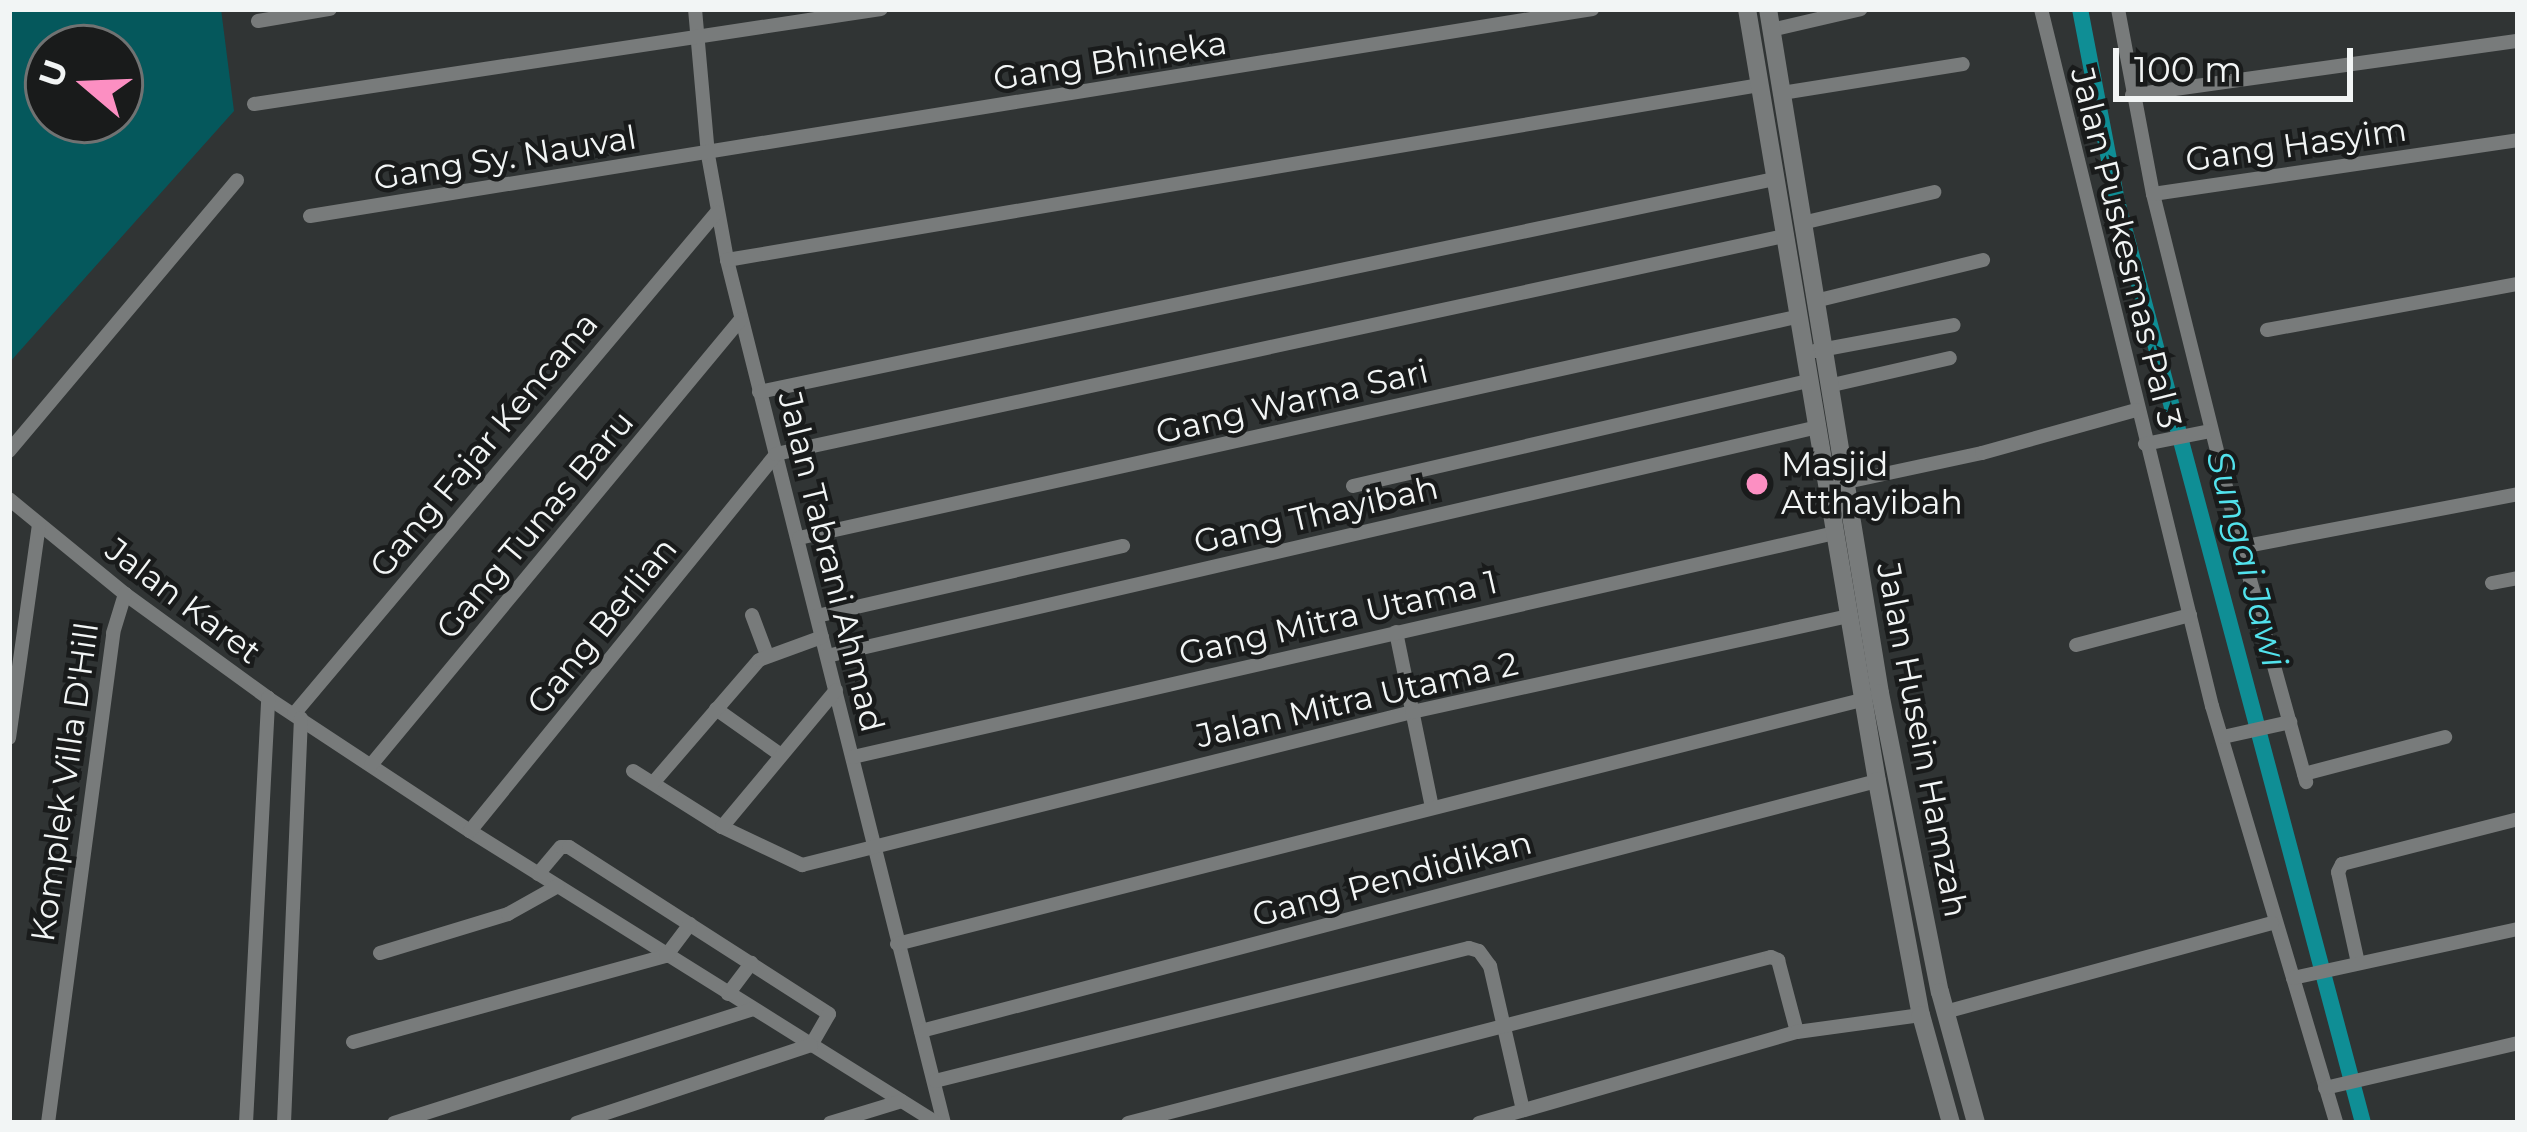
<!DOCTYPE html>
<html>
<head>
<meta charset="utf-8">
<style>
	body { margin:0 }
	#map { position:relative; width:2527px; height:1132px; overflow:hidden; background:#303434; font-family:Montserrat,sans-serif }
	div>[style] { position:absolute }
	.green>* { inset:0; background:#05585c }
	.canal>* { height:16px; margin:-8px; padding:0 8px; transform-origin:8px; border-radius:8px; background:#0f8e95 }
	.minor>* { height:14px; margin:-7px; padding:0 7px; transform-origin:7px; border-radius:7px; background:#787b7b }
	.tertiary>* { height:18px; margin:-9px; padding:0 9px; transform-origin:9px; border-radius:9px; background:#787b7b }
	.dots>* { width:33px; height:33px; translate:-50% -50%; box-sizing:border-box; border:6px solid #191b1b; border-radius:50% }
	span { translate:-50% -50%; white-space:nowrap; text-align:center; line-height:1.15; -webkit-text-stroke:9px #191b1b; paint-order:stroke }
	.street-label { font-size:33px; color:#f2f5f5 }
	.poi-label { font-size:33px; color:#f2f5f5 }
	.left { translate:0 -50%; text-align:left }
	.water-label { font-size:36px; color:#52e2ec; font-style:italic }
	.frame { position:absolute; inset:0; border:12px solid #f2f5f5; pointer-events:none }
	.north { position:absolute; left:24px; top:24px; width:120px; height:120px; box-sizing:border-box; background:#191b1b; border:3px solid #707272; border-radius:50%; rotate:289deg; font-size:33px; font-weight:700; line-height:48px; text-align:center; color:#f2f5f5 }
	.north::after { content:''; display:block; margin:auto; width:42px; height:54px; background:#fc8fc2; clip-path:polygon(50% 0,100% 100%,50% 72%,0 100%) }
	.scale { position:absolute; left:2113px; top:48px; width:240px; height:54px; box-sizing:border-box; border:6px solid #f2f5f5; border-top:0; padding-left:15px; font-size:36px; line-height:42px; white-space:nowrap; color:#f2f5f5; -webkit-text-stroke:9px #191b1b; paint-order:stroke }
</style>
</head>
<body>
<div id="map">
	<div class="green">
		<div style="clip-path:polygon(evenodd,9px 9px,221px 9px,234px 111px,9px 363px,9px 9px,48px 48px,120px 48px,120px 120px,48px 120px,48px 48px)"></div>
	</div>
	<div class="canal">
		<div style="left:2080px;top:9px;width:196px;rotate:79.1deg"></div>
		<div style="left:2117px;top:201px;width:954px;rotate:75.06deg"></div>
	</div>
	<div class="minor">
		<div style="left:695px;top:9px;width:147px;rotate:84.9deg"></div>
		<div style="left:708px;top:155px;width:107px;rotate:79.7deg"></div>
		<div style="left:727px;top:260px;width:890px;rotate:75.89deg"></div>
		<div style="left:2041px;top:9px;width:718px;rotate:76.22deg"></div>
		<div style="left:2212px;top:706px;width:435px;rotate:73.4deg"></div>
		<div style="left:2118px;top:9px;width:188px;rotate:79.3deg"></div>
		<div style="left:2153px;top:194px;width:364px;rotate:76deg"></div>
		<div style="left:2241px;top:547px;width:282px;rotate:-10.8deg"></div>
		<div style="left:258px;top:21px;width:73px;rotate:-9.5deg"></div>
		<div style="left:1771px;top:30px;width:92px;rotate:-13.1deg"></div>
		<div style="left:1782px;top:93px;width:183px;rotate:-9.1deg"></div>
		<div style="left:2132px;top:95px;width:390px;rotate:-8deg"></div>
		<div style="left:254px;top:104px;width:634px;rotate:-8.62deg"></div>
		<div style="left:2153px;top:194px;width:369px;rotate:-8.4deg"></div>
		<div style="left:310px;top:216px;width:1299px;rotate:-9.17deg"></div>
		<div style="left:1802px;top:223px;width:136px;rotate:-13.2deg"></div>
		<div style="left:727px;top:260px;width:1048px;rotate:-9.62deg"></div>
		<div style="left:1815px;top:301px;width:173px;rotate:-13.7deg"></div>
		<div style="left:2267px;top:330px;width:255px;rotate:-10.4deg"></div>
		<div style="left:1815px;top:351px;width:141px;rotate:-10.6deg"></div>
		<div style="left:1828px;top:386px;width:125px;rotate:-12.9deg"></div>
		<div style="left:759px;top:392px;width:1037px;rotate:-11.85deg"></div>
		<div style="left:2145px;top:444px;width:66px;rotate:-11.3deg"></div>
		<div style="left:9px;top:451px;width:354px;rotate:-49.9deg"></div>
		<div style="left:1842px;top:483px;width:143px;rotate:-12.1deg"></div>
		<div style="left:1982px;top:453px;width:160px;rotate:-15.6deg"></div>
		<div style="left:1353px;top:486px;width:468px;rotate:-13deg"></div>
		<div style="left:9px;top:499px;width:150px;rotate:39.3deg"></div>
		<div style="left:125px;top:594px;width:177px;rotate:36deg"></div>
		<div style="left:268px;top:698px;width:242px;rotate:33.4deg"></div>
		<div style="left:470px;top:831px;width:551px;rotate:32.02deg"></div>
		<div style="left:799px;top:538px;width:1021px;rotate:-12.5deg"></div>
		<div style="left:2241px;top:547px;width:244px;rotate:74.5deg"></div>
		<div style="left:2492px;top:583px;width:26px;rotate:-11deg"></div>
		<div style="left:752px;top:615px;width:43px;rotate:69.4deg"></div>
		<div style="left:817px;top:616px;width:314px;rotate:-12.9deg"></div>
		<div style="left:1396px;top:632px;width:179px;rotate:78.4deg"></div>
		<div style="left:2076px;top:645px;width:118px;rotate:-14.7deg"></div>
		<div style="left:827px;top:656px;width:1017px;rotate:-13.01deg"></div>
		<div style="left:716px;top:709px;width:80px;rotate:35.3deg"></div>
		<div style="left:294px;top:714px;width:656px;rotate:-49.88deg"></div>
		<div style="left:2223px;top:737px;width:69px;rotate:-12.6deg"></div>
		<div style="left:9px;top:738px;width:215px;rotate:-82deg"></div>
		<div style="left:853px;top:757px;width:1007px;rotate:-12.85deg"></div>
		<div style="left:371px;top:765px;width:579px;rotate:-50.32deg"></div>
		<div style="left:633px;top:771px;width:105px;rotate:32.2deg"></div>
		<div style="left:722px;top:827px;width:89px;rotate:25.4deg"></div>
		<div style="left:802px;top:865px;width:629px;rotate:-14.08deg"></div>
		<div style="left:1412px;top:712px;width:447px;rotate:-12.4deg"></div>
		<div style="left:2304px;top:774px;width:146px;rotate:-14.7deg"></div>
		<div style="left:653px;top:783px;width:162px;rotate:-49.2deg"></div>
		<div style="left:759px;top:660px;width:67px;rotate:-20.1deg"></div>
		<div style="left:722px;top:827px;width:178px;rotate:-50.2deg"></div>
		<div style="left:470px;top:831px;width:486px;rotate:-50.9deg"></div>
		<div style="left:776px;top:454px;width:1031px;rotate:-12.2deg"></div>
		<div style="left:538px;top:874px;width:35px;rotate:-50deg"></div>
		<div style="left:561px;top:847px;width:8px"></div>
		<div style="left:569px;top:847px;width:309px;rotate:32.7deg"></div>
		<div style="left:829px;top:1014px;width:36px;rotate:120deg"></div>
		<div style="left:811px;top:1045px;width:247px;rotate:161.6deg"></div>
		<div style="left:897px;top:944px;width:999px;rotate:-14.2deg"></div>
		<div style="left:380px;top:953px;width:134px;rotate:-16.9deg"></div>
		<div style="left:508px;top:914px;width:57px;rotate:-29.2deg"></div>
		<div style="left:2358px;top:963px;width:93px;rotate:-102.4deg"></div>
		<div style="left:2338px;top:872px;width:9px;rotate:-63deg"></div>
		<div style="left:2342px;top:864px;width:182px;rotate:-14.3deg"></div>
		<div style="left:2293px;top:978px;width:230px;rotate:-12.3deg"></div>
		<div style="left:728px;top:994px;width:39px;rotate:-53deg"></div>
		<div style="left:1945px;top:1012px;width:339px;rotate:-15.2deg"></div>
		<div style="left:921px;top:1031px;width:988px;rotate:-14.66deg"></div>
		<div style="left:353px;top:1042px;width:325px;rotate:-15.4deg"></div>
		<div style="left:666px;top:956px;width:40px;rotate:-53deg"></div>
		<div style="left:935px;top:1081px;width:550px;rotate:-13.99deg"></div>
		<div style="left:1469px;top:948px;width:10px;rotate:17deg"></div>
		<div style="left:1479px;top:951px;width:19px;rotate:54deg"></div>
		<div style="left:1490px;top:966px;width:148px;rotate:77.1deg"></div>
		<div style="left:2325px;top:1088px;width:198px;rotate:-13.1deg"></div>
		<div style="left:48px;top:1123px;width:494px;rotate:-82.4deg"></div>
		<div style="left:113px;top:633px;width:41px;rotate:-72.9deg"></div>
		<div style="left:246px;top:1123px;width:426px;rotate:-87deg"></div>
		<div style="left:284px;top:1123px;width:405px;rotate:-87.6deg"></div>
		<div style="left:394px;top:1123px;width:377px;rotate:-17.6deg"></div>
		<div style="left:830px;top:1123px;width:75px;rotate:-17deg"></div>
		<div style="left:1128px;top:1123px;width:664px;rotate:-14.48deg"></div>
		<div style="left:1771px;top:957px;width:8px;rotate:23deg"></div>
		<div style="left:1778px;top:960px;width:74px;rotate:75.2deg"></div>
		<div style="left:1479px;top:1123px;width:331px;rotate:-16deg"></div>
		<div style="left:1797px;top:1032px;width:125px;rotate:-7.8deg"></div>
	</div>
	<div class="tertiary">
		<div style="left:1747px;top:9px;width:783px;rotate:80.44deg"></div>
		<div style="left:1877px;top:781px;width:238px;rotate:79.4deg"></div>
		<div style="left:1921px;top:1015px;width:112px;rotate:74.5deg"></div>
		<div style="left:1768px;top:9px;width:693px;rotate:80.7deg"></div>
		<div style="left:1880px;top:693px;width:305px;rotate:78.7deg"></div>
		<div style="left:1940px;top:992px;width:136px;rotate:74.6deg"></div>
	</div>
	<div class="dots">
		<div style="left:1757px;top:484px;background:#fc8fc2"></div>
	</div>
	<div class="street-label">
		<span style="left:1110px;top:61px;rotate:-9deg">Gang Bhineka</span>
		<span style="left:2296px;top:145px;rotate:-8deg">Gang Hasyim</span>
		<span style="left:505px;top:158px;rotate:-9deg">Gang Sy. Nauval</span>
		<span style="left:2126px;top:248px;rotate:76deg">Jalan Puskesmas Pal 3</span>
		<span style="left:1292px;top:402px;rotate:-13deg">Gang Warna Sari</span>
		<span style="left:484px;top:445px;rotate:-50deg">Gang Fajar Kencana</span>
		<span style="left:1316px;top:515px;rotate:-13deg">Gang Thayibah</span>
		<span style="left:535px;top:525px;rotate:-50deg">Gang Tunas Baru</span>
		<span style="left:831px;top:562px;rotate:76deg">Jalan Tabrani Ahmad</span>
		<span style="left:183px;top:601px;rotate:37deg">Jalan Karet</span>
		<span style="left:1338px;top:618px;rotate:-13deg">Gang Mitra Utama 1</span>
		<span style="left:602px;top:626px;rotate:-51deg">Gang Berlian</span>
		<span style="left:1357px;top:700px;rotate:-13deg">Jalan Mitra Utama 2</span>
		<span style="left:1922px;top:740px;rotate:79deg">Jalan Husein Hamzah</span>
		<span style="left:65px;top:782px;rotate:-82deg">Komplek Villa D'Hill</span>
		<span style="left:1392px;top:879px;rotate:-15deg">Gang Pendidikan</span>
	</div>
	<div class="poi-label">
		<span class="left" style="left:1781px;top:484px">Masjid<br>Atthayibah</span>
	</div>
	<div class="water-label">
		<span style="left:2247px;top:559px;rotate:75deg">Sungai Jawi</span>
	</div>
	<div class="frame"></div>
	<div class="north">U</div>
	<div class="scale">100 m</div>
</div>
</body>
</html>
